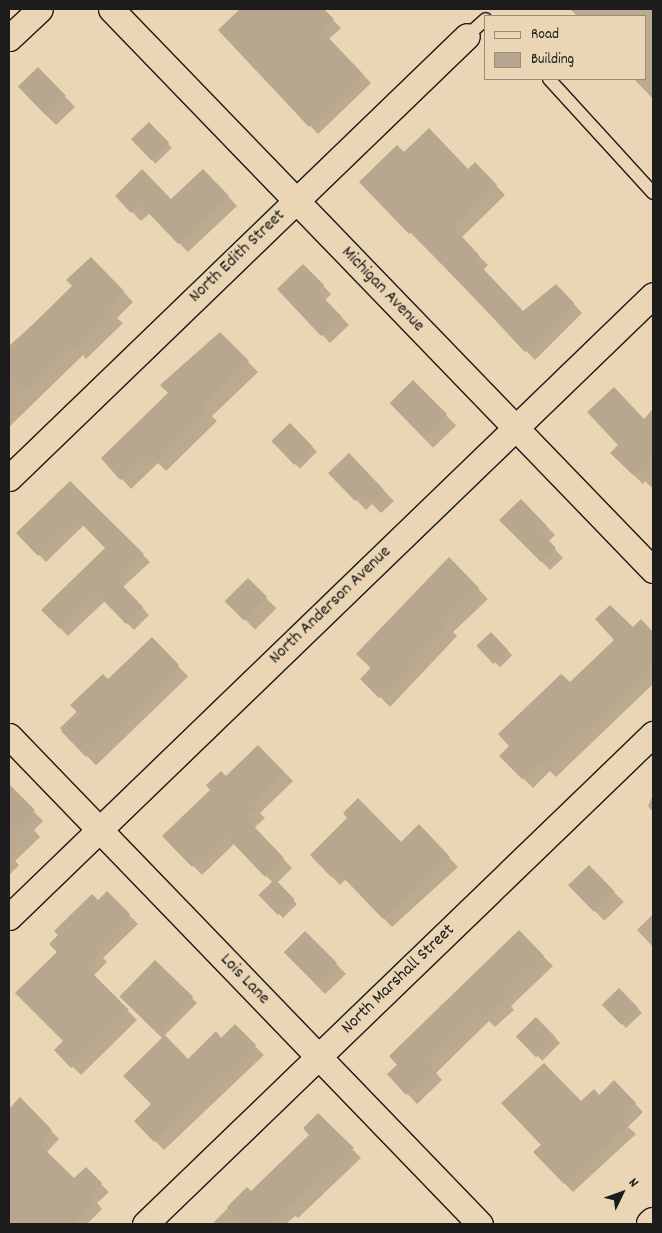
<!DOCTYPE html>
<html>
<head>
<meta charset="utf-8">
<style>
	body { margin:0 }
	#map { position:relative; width:662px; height:1233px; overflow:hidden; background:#ead5b4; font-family:Dekko,sans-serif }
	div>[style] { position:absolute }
	.shadow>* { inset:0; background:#0003; transform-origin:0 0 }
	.building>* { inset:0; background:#b7a78f; transform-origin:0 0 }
	.roads { filter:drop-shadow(1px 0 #1c1c1c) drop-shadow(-1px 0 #1c1c1c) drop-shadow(0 1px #1c1c1c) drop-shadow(0 -1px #1c1c1c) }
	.service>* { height:12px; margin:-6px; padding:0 6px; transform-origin:6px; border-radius:6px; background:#ead5b4 }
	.minor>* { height:25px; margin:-12.5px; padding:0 12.5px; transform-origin:12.5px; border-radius:12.5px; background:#ead5b4 }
	.secondary>* { height:28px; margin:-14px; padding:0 14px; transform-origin:14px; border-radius:14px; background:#ead5b4 }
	span { translate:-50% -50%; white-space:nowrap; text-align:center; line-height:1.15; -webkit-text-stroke:4.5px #ead5b4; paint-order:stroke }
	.street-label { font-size:18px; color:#1c1c1c }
	.frame { position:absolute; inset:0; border:10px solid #1c1c1c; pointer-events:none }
	.legend { position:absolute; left:484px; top:15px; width:162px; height:65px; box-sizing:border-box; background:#ead5b4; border:1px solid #988b77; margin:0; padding:6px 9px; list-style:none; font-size:15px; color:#1c1c1c }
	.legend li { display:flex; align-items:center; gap:10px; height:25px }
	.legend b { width:25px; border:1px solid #988b77 }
	.north { position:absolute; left:597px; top:1168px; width:50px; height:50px; -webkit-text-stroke:4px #ead5b4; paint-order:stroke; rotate:48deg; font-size:14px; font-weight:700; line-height:20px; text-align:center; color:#1c1c1c }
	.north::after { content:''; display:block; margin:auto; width:18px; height:22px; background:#1c1c1c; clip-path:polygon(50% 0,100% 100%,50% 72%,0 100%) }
</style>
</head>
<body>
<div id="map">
	<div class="shadow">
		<div style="clip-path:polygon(242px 9px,248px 14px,253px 9px,291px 9px,298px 16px,305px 9px,322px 9px,341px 28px,329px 39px,371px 83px,318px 134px,220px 30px)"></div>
		<div style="clip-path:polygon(570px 9px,653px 9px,653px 99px,634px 79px,646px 79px,646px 16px,577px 16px)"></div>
		<div style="clip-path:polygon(38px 69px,75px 107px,56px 125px,46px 115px)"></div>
		<div style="left:149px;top:124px;width:33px;height:23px;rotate:46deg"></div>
		<div style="clip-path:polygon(404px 154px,468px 170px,475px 164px,505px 195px,461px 238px,488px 265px,483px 270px,523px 312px,566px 295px,582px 313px,535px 360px,361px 182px)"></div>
		<div style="clip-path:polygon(203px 170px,237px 206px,188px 252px,150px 213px,141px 221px,117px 196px,171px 201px)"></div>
		<div style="clip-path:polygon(91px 258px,133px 302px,117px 318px,123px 323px,86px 359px,83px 355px,9px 427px,9px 346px,74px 287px)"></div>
		<div style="clip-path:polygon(303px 265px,331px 294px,325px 300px,349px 325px,330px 343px,279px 289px)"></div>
		<div style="clip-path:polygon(220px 334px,258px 372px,212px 416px,217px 421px,166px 471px,158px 463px,131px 489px,103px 459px,170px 394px)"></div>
		<div style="left:413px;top:381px;width:62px;height:32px;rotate:46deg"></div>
		<div style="clip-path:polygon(651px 413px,653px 415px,653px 489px,645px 481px,643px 484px,611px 453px)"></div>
		<div style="left:290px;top:425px;width:38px;height:24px;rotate:45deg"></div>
		<div style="clip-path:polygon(349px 455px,394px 501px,381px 513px,372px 504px,366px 510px,330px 473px)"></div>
		<div style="clip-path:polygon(70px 482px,150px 562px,123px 587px,149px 615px,134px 630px,105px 601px,68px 636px,43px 610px,107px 548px,84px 525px,46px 562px,18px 533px)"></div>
		<div style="clip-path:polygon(521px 500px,555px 535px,548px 542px,563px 558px,550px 570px,501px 520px)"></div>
		<div style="clip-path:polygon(449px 559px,488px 599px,453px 632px,457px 636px,390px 707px,362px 679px)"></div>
		<div style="left:248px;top:580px;width:40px;height:30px;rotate:45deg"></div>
		<div style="clip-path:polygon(641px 621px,653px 634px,653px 684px,556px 777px,550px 771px,533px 788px,501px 756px)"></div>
		<div style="left:491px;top:634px;width:30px;height:17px;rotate:45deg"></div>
		<div style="left:152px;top:639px;width:52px;height:128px;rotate:46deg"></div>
		<div style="clip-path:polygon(258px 746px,293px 781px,260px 813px,265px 818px,254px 828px,292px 868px,277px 883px,297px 904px,283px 918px,261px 895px,273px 883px,235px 843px,202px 875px,164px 836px)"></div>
		<div style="clip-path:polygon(10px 787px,43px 821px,34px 830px,40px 837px,15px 861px,19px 865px,9px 875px)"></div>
		<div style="clip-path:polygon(653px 795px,653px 812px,648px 806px)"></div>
		<div style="clip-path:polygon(419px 826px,458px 867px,392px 927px,346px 879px,340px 885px,311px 855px,401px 843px)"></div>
		<div style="left:589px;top:866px;width:50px;height:27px;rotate:46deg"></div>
		<div style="clip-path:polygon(107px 893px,138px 924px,103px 958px,107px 962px,93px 976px,137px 1020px,81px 1075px,56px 1050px,65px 1041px,58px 952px)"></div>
		<div style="clip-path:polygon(652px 915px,653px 916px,653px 947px,637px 930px)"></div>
		<div style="clip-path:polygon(305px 932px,346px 974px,325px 994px,315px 984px)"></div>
		<div style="clip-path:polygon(519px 932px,553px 966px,511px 1006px,514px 1010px,495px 1027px,489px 1021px,436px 1073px,442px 1080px,417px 1104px,389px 1074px)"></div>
		<div style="clip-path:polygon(155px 962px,197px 1003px,164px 1036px,188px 1061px,222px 1039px,235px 1026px,264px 1055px,164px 1150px,135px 1121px,152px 1104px,163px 1039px,120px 996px)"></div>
		<div style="left:619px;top:989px;width:33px;height:22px;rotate:46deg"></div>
		<div style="left:536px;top:1019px;width:34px;height:25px;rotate:45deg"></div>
		<div style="clip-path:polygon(614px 1082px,643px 1112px,628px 1127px,636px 1134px,573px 1192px,535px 1153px,581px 1103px,599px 1096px)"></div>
		<div style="clip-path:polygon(20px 1099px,59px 1139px,46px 1153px,74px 1180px,85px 1169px,109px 1192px,97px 1203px,102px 1209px,87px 1224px,9px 1224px,28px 1206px,9px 1186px,9px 1110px)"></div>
		<div style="clip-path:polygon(318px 1114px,361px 1158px,298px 1218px,295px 1216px,286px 1224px,212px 1224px,247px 1189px,251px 1193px,311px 1135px)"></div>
	</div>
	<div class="building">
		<div style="clip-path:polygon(240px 9px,324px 9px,334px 19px,322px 31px,363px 74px,309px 127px,218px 30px)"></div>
		<div style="left:38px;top:67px;width:40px;height:28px;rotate:46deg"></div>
		<div style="left:149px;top:122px;width:29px;height:25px;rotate:46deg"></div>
		<div style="clip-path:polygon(429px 128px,468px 169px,475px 162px,497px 185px,453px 227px,479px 255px,474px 259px,523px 311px,556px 284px,574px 303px,525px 352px,418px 238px,411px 232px,409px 234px,359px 182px,397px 145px,404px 152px)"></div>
		<div style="clip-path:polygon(142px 169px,171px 199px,203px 169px,229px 196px,178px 244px,140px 204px,131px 213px,115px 196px)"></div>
		<div style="clip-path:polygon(91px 257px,124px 291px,108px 307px,114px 313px,75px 350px,72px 346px,26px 391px,9px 374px,9px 348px,72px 286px,66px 280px)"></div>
		<div style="clip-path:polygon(303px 264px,324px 285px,318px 292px,342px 317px,321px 336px,277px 289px)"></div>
		<div style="clip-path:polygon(220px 332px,249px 361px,203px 405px,208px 410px,156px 462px,148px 454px,120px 480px,101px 458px,168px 393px,160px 385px)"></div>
		<div style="left:413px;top:380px;width:48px;height:33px;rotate:45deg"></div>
		<div style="clip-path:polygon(614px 387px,644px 419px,653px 409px,653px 455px,633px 475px,610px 453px,618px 445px,587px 412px)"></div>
		<div style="left:290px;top:423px;width:33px;height:26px;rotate:46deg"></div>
		<div style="clip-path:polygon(349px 453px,384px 490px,371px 504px,362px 494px,355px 501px,328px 473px)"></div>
		<div style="clip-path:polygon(70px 481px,144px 554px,117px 580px,143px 607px,126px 624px,97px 594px,60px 629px,41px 610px,105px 548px,77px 519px,38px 556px,16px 533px)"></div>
		<div style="clip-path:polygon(521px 499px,547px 526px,540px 532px,556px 548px,541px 562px,499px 520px)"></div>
		<div style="clip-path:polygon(449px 557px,479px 588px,444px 622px,447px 626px,379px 698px,360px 679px,371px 668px,356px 654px)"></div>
		<div style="left:248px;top:578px;width:27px;height:33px;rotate:45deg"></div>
		<div style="clip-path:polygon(610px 605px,633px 627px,641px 619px,653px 632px,653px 665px,546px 768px,540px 762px,522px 779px,499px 756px,509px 746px,498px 734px,561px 674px,570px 682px,614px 640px,595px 619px)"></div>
		<div style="left:491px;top:632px;width:25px;height:20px;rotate:47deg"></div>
		<div style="clip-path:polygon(152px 637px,179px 665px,86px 757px,61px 731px,79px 714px,70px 705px,103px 674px,108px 679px)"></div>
		<div style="clip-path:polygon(258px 745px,284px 772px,252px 803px,257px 808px,246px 818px,284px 858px,265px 877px,225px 835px,192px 867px,162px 836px,210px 790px,206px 785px,221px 771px,226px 776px)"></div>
		<div style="clip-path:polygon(9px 784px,35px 810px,9px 836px)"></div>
		<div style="clip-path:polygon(358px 798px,401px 842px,419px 824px,450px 857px,383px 919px,337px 871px,331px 877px,310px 855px,347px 818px,343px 813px)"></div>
		<div style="left:589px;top:865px;width:37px;height:29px;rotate:46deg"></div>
		<div style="left:275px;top:879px;width:28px;height:23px;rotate:46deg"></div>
		<div style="clip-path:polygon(107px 891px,130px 914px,95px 949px,99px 953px,85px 966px,129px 1010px,71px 1068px,54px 1050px,63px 1041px,15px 993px,57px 952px,49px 944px,58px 935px,54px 931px,92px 894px,98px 900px)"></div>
		<div style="clip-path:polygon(519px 930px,544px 956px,502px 996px,505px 999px,484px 1018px,479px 1012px,427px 1063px,433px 1069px,406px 1095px,387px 1074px,397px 1065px,389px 1056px)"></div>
		<div style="left:305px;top:931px;width:45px;height:30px;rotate:45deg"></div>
		<div style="left:155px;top:960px;width:53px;height:51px;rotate:44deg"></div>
		<div style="left:619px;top:988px;width:28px;height:24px;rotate:46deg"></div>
		<div style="left:536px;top:1017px;width:29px;height:28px;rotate:46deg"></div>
		<div style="clip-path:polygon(235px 1024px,256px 1045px,154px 1142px,134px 1121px,151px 1104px,123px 1076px,165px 1035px,188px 1059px,216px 1031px,221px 1038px)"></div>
		<div style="clip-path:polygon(544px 1063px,581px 1101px,594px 1089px,599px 1095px,614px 1080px,636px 1103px,621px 1118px,628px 1125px,564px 1184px,533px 1152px,541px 1145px,501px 1103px)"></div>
		<div style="clip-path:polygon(20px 1097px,52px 1130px,39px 1144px,74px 1178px,86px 1167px,102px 1183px,90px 1194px,95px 1200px,71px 1224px,9px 1224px,9px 1109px)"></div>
		<div style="clip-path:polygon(318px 1113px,354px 1148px,269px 1224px,244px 1224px,227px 1207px,247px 1187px,251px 1191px,309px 1135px,303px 1128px)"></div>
	</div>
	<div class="roads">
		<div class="service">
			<div style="left:467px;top:36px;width:25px;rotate:-42deg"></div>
			<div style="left:549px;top:79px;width:154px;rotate:47.6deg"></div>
		</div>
		<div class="minor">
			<div style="left:111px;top:9px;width:780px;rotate:45.99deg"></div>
			<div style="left:9px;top:38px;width:42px;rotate:-43.1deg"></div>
			<div style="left:9px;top:478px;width:636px;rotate:-43.98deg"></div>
			<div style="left:9px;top:736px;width:678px;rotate:46.02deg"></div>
			<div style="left:9px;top:917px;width:895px;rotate:-44deg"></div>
			<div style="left:145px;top:1224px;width:706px;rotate:-43.97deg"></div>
		</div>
		<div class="secondary">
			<div style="left:651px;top:1224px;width:3px;rotate:-45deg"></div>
		</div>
	</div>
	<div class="street-label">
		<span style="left:238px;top:257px;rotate:-44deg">North Edith Street</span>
		<span style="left:382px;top:290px;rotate:46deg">Michigan Avenue</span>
		<span style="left:331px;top:606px;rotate:-44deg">North Anderson Avenue</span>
		<span style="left:244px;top:980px;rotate:46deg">Lois Lane</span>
		<span style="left:399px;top:980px;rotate:-44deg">North Marshall Street</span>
	</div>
	<div class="frame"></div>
	<ul class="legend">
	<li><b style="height:6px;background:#ead5b4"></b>Road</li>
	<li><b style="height:14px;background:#b7a78f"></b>Building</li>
	</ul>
	<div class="north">N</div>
</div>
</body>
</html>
